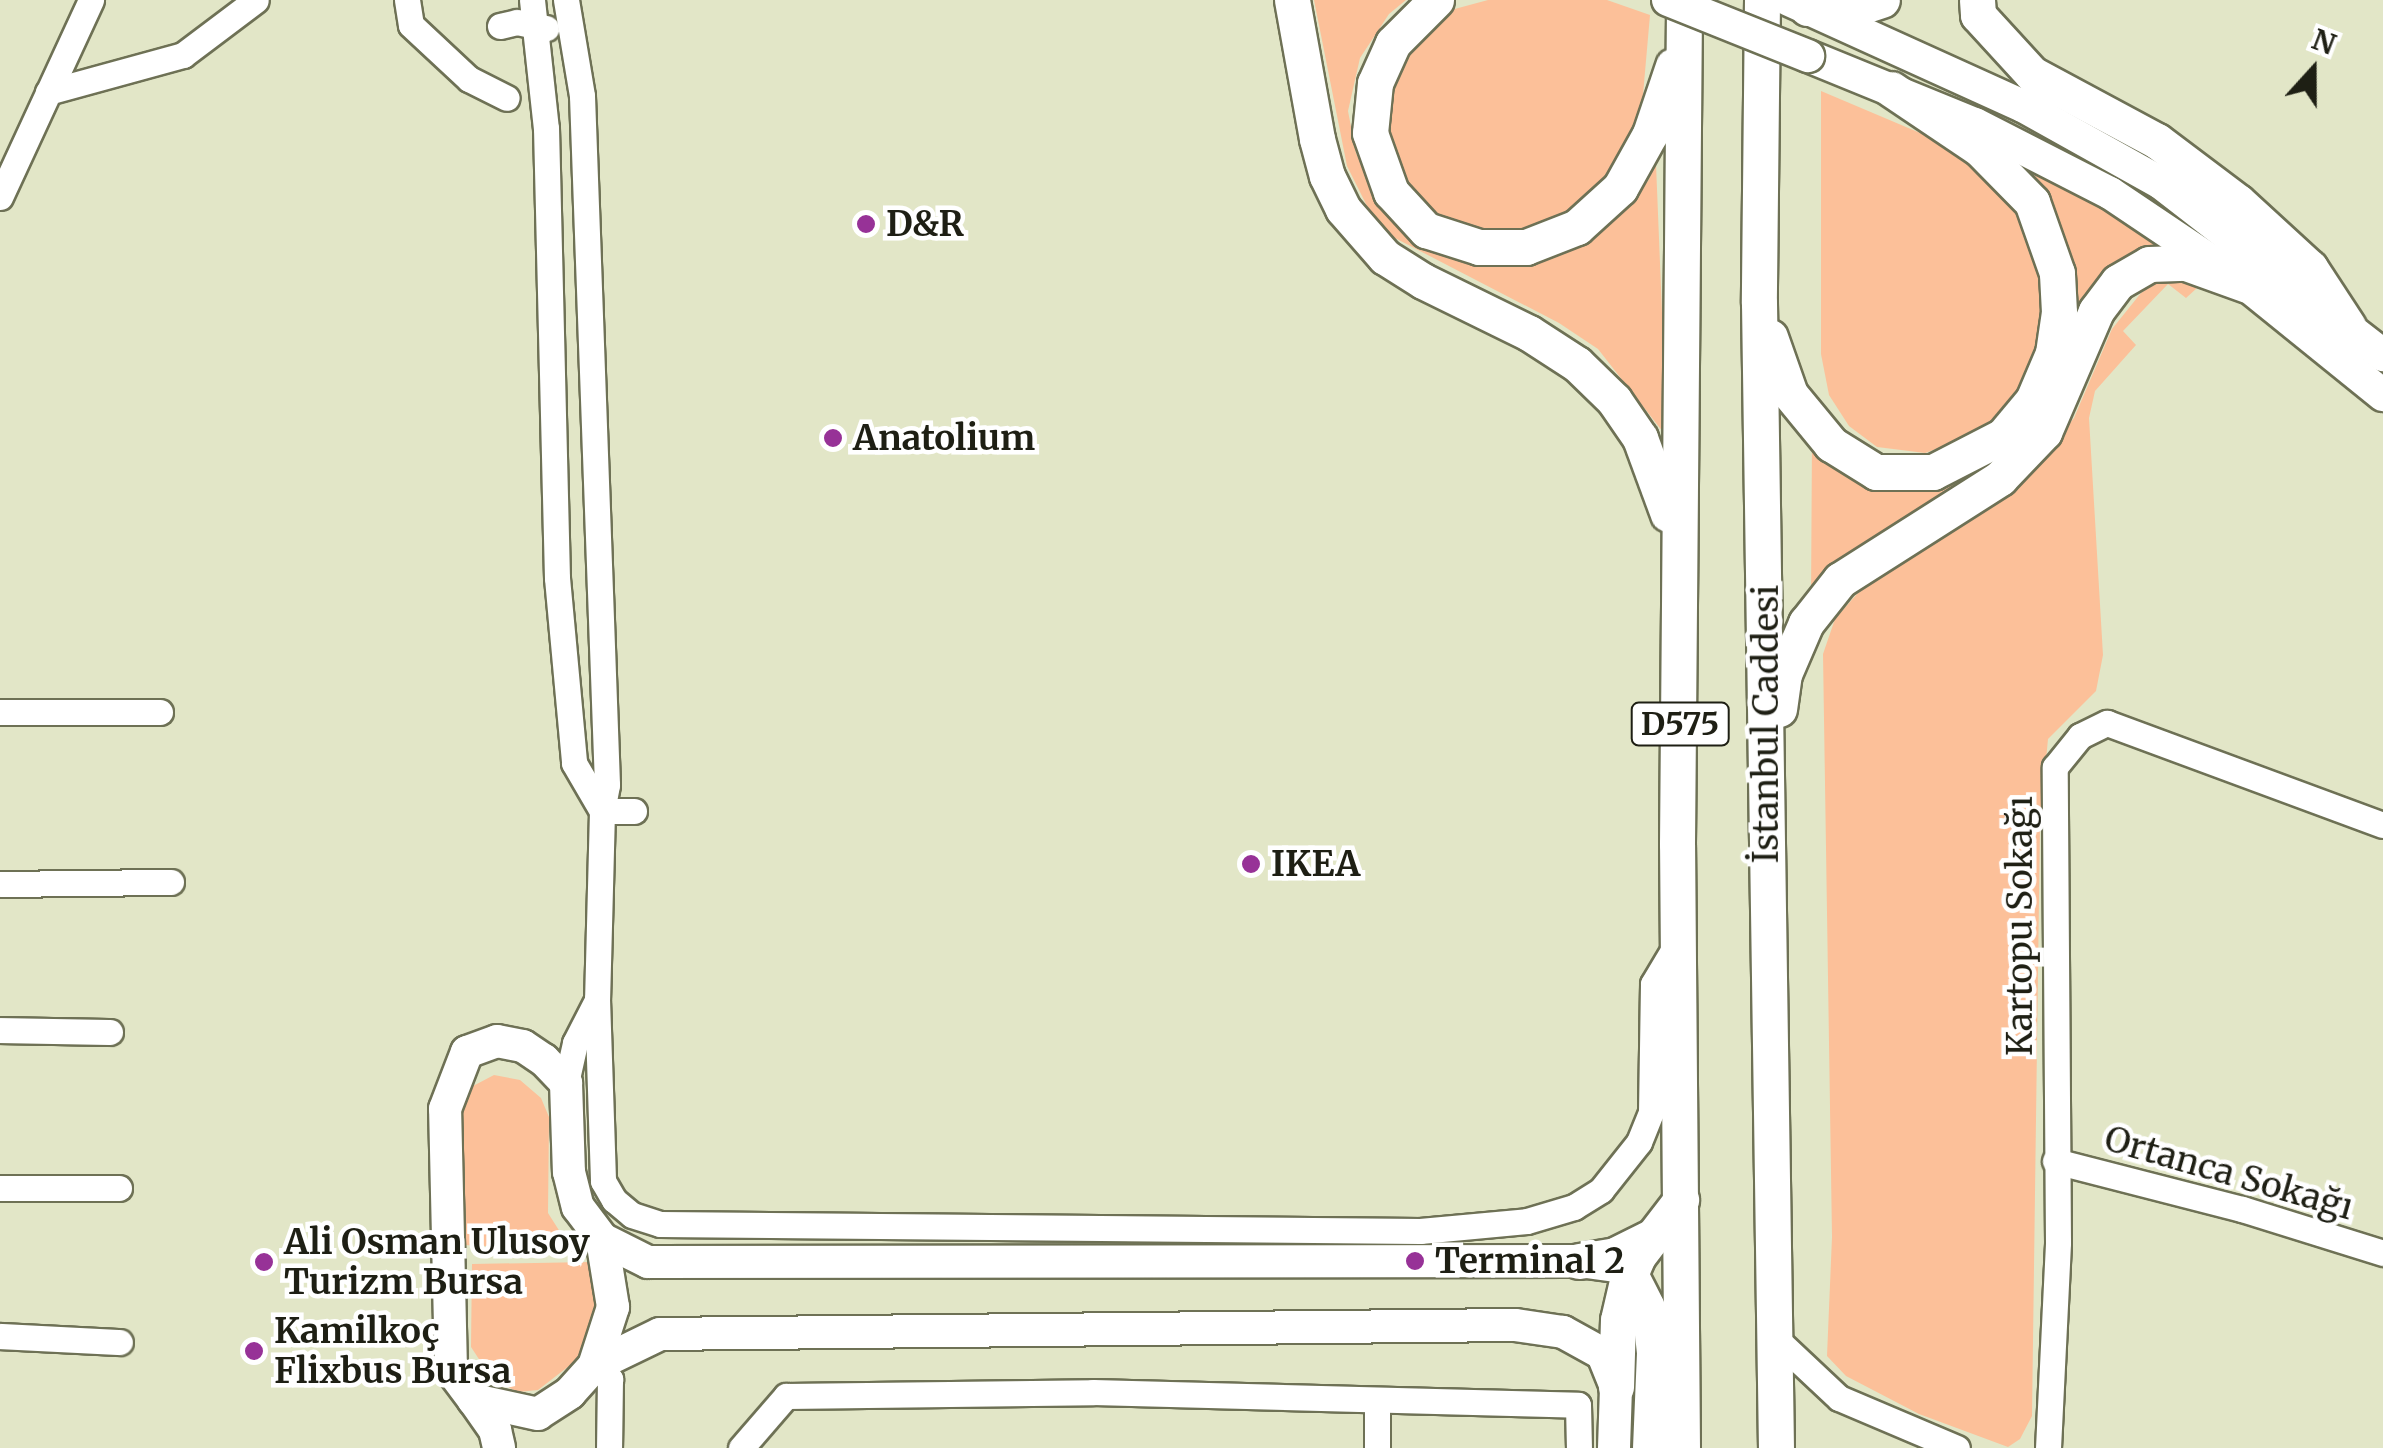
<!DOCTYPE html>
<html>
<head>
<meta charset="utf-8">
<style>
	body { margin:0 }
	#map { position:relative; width:2383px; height:1448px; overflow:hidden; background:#e2e6c7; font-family:Merriweather,serif }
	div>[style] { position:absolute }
	.green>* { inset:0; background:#fcc099 }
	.roads { filter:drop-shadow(2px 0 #6e7155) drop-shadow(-2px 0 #6e7155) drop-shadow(0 2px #6e7155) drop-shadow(0 -2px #6e7155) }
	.minor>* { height:25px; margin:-12.5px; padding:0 12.5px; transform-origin:12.5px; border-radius:12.5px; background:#fff }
	.major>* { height:32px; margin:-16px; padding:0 16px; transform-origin:16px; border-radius:16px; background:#fff }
	.highway>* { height:35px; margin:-17.5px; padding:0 17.5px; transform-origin:17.5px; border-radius:17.5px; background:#fff }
	.bridges { filter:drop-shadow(2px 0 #6e7155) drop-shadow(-2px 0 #6e7155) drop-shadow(0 2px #6e7155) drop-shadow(0 -2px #6e7155) }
	.major-bridge>* { height:32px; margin:-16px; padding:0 16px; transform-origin:16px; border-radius:16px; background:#fff }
	.dots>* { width:28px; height:28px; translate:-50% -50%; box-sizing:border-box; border:5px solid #fff; border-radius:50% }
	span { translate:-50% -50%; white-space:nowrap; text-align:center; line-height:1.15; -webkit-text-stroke:9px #fff; paint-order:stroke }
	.shield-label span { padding:2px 8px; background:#fff; border:2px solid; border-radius:8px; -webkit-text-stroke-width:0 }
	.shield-label { font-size:32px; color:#1e1f14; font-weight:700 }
	.poi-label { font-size:35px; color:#1e1f14; font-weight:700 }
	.left { translate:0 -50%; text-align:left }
	.street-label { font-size:35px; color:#1e1f14 }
	.north { position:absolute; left:2263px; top:20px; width:100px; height:100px; -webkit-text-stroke:8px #fff; paint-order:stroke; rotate:21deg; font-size:28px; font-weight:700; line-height:40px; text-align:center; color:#1e1f14 }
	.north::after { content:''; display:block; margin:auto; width:35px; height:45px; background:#1e1f14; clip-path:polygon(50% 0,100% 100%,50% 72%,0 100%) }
</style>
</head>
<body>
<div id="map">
	<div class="green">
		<div style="clip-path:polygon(1314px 0,1406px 0,1389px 14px,1360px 58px,1348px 111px,1356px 153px,1374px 189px,1408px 222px,1557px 251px,1604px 227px,1648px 181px,1656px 164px,1667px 437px,1598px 349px,1559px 323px,1393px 237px,1367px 206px,1347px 166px)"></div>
		<div style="clip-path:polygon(1488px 0,1607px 0,1650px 15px,1642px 106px,1627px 149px,1590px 200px,1537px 234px,1498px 239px,1442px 223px,1402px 187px,1376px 131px,1387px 77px,1415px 36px,1451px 10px)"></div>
		<div style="clip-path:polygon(1821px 91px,1932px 138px,1987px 175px,2017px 208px,2038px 246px,2043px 336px,2030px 376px,2009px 409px,1972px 436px,1925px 453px,1877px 447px,1849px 426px,1829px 395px,1821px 354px)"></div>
		<div style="clip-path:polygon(2014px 155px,2179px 250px,2070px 341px,2072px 280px,2064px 236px)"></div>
		<div style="clip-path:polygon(2162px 278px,2200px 280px,2216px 286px,2197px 288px,2186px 298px,2168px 284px,2123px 331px,2136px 345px,2095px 391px,2089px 418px,2103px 655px,2096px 691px,2048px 739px,2040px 824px,2032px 1416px,2020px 1439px,2008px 1447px,1919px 1414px,1846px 1376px,1827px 1356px,1832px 1237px,1823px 654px,1835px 619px,1857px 594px,2040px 459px,2074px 418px,2112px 329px,2141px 293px)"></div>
		<div style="clip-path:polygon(1812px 437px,1856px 474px,2010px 451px,1811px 602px)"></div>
		<div style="clip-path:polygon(494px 1075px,520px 1080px,541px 1098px,549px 1117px,548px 1213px,562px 1235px,558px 1249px,463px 1245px,462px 1105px,473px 1086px)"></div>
		<div style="clip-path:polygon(590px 1262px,599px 1282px,591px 1349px,538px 1390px,518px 1392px,492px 1379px,471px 1347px,472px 1264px)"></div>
	</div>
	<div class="roads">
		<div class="minor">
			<div style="left:407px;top:0;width:25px;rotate:81deg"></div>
			<div style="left:411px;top:25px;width:79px;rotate:43deg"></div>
			<div style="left:469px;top:79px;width:42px;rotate:26.6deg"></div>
			<div style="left:532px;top:0;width:129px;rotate:83.8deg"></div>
			<div style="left:546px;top:128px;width:450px;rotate:88.6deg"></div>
			<div style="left:557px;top:578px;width:186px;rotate:84.7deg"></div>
			<div style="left:574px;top:763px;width:56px;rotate:59.7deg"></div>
			<div style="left:602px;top:811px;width:188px;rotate:91.5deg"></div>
			<div style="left:597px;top:999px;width:182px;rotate:88.1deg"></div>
			<div style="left:603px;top:1181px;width:22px;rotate:60deg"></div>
			<div style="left:614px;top:1200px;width:23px;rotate:40deg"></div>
			<div style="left:632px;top:1215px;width:29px;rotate:18deg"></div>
			<div style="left:660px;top:1224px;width:760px;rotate:0.53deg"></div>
			<div style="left:1420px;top:1231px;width:107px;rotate:-5.3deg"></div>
			<div style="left:1527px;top:1221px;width:49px;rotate:-16.6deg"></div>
			<div style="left:1574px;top:1207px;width:32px;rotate:-32deg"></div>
			<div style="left:1601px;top:1190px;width:61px;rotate:-51.6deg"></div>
			<div style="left:1639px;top:1142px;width:32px;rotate:-68deg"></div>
			<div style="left:1651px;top:1112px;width:128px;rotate:-89.1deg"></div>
			<div style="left:1653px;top:984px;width:49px;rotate:-59.2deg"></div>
			<div style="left:566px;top:0;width:97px;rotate:80.5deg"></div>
			<div style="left:582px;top:96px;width:689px;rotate:87.92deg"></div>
			<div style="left:607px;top:785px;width:26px;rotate:101deg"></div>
			<div style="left:602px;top:811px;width:32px"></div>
			<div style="left:500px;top:26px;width:17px;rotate:-13deg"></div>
			<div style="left:517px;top:22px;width:30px;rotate:12deg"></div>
			<div style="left:48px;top:92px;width:140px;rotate:-15.3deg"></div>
			<div style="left:183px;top:55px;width:91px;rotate:-37deg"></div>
			<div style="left:0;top:197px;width:217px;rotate:-65.2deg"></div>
			<div style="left:0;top:712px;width:160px"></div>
			<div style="left:0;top:884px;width:171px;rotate:-0.7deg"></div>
			<div style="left:0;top:1030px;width:110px;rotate:1deg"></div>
			<div style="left:566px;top:1083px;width:41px;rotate:-77.3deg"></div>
			<div style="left:575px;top:1043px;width:44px;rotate:-62.9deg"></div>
			<div style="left:2055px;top:1161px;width:193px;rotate:14.4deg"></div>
			<div style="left:2242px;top:1209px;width:148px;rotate:17.3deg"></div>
			<div style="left:0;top:1188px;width:119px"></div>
			<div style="left:0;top:1336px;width:120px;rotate:2.9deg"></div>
			<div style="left:1776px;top:1339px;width:86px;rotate:43.1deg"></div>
			<div style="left:1839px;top:1398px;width:128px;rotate:23deg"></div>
			<div style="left:594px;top:1366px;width:21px;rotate:39deg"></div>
			<div style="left:610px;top:1379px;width:69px;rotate:90.8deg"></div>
			<div style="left:1377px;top:1400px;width:48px;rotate:90deg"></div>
			<div style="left:741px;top:1448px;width:69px;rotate:-49.1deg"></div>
			<div style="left:786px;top:1396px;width:307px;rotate:-0.7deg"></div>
			<div style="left:1093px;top:1392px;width:485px;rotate:1.5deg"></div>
			<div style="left:1578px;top:1405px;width:43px;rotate:88.7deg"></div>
			<div style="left:2048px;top:1448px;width:206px;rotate:-87.2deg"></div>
			<div style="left:2058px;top:1242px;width:475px;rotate:-90.4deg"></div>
			<div style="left:2055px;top:767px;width:40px;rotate:-51deg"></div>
			<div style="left:2080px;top:736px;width:30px;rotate:-26deg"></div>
			<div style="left:2107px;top:723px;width:294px;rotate:20.3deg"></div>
		</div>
		<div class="major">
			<div style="left:1789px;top:0;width:257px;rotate:24.4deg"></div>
			<div style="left:2023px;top:106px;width:158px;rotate:29.2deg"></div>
			<div style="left:2161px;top:183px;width:281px;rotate:37.8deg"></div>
			<div style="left:1808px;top:56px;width:180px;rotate:22.2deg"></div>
			<div style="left:1975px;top:124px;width:152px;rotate:27.1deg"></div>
			<div style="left:2110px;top:193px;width:165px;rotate:33.9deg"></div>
			<div style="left:2247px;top:285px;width:175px;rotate:39deg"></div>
			<div style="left:594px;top:1366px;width:62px;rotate:-72.1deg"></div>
			<div style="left:613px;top:1307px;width:69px;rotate:-99.2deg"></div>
			<div style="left:474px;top:1400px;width:37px;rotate:55deg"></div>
			<div style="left:495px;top:1430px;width:18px;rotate:77deg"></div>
			<div style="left:1614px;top:1448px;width:61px;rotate:-88.1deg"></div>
			<div style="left:1616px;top:1387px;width:35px;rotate:-112deg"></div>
			<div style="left:1603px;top:1354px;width:46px;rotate:-151.2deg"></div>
			<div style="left:1563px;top:1332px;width:49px;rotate:-171.7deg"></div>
			<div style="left:1515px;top:1325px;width:855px;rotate:179.4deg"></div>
			<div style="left:660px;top:1334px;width:73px;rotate:154.1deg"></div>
			<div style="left:594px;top:1366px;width:36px;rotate:132deg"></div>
			<div style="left:570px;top:1393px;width:38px;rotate:147deg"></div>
			<div style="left:538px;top:1414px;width:66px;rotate:-167.7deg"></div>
			<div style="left:474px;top:1400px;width:38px;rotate:-127deg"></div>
			<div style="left:451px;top:1370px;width:261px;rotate:-91.3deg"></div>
			<div style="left:445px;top:1109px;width:61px;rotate:-68.9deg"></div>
			<div style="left:467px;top:1052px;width:32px;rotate:-20deg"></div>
			<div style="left:497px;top:1041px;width:26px;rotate:11deg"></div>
			<div style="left:523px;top:1046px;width:25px;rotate:34deg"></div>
			<div style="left:544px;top:1060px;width:32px;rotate:46deg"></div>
			<div style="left:566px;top:1083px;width:89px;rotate:88.1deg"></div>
			<div style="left:569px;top:1172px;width:36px;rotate:76deg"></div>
			<div style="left:578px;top:1207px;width:40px;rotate:53deg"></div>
			<div style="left:602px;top:1239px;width:51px;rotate:26.6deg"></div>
			<div style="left:648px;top:1262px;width:931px;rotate:-0.06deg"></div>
			<div style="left:1579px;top:1261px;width:44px;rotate:7.8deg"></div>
			<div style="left:1623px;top:1267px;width:13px;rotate:42deg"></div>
			<div style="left:1633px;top:1276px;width:34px;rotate:63deg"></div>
			<div style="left:1648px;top:1306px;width:47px;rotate:83.9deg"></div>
			<div style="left:1653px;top:1353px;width:95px;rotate:92.4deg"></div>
		</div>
		<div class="highway">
			<div style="left:1292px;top:0;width:141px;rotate:79.8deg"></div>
			<div style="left:1317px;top:139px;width:38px;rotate:75deg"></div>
			<div style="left:1327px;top:176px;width:37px;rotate:64deg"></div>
			<div style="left:1343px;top:209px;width:64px;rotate:48.8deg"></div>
			<div style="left:1385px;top:257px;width:45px;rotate:32.3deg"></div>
			<div style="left:1423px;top:281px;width:118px;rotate:26.1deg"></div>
			<div style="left:1529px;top:333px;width:57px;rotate:32.9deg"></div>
			<div style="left:1577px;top:364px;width:52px;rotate:44.2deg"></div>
			<div style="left:1614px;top:400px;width:46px;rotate:55.6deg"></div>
			<div style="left:1640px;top:438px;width:81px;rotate:69.8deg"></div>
			<div style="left:1436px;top:0;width:61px;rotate:135deg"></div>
			<div style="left:1393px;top:43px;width:44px;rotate:114.2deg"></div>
			<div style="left:1375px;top:83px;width:50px;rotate:95.7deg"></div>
			<div style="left:1370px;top:133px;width:63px;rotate:70.4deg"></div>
			<div style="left:1391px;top:192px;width:52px;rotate:47.4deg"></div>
			<div style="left:1426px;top:230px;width:56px;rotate:17.8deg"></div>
			<div style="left:1479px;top:247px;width:47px"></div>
			<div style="left:1526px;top:247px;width:55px;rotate:-21.4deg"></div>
			<div style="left:1577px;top:227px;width:58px;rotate:-42.2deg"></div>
			<div style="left:1620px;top:188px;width:62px;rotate:-60.9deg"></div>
			<div style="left:1650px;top:134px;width:72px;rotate:-71.3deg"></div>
			<div style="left:1762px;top:0;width:303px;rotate:90.6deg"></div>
			<div style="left:1759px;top:303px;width:1145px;rotate:89.15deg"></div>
			<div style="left:1977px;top:0;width:15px;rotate:86deg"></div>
			<div style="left:1978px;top:15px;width:80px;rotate:47.5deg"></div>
			<div style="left:2032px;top:74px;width:142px;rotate:28.2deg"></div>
			<div style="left:2157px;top:141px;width:101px;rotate:37deg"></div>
			<div style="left:2238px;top:202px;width:98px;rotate:42.5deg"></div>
			<div style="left:2310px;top:268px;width:69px;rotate:56.8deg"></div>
			<div style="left:1807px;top:8px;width:53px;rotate:-1.1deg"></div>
			<div style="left:1860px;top:7px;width:23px;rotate:-18deg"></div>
			<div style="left:1770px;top:337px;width:60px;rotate:70.7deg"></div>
			<div style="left:1790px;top:394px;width:65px;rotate:50.6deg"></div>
			<div style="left:1831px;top:444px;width:53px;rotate:31.9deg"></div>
			<div style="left:1876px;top:472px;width:57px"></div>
			<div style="left:1933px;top:472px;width:79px;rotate:-27.2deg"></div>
			<div style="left:2003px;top:436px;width:47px;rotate:-50.2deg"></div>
			<div style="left:2033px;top:400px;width:51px;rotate:-66.9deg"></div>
			<div style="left:2053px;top:353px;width:41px;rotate:-81.7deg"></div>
			<div style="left:2059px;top:312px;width:39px;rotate:-93deg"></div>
			<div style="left:2057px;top:273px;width:75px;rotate:-109.4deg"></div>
			<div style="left:2032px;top:202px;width:74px;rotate:-134.5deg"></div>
			<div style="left:1980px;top:149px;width:107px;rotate:-146deg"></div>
			<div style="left:1779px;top:709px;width:35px;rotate:-82deg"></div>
			<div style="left:1784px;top:674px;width:56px;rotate:-66.7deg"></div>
			<div style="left:1806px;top:623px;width:55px;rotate:-51.7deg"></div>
			<div style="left:1840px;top:580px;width:190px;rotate:-32.5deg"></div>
			<div style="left:2000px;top:478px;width:64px;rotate:-46.3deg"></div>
			<div style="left:2044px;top:432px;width:132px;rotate:-66.7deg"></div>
			<div style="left:2096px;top:311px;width:36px;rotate:-53deg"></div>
			<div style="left:2118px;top:282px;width:36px;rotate:-30deg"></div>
			<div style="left:2149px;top:264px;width:37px;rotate:-2deg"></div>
			<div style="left:2186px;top:263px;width:65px;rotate:19.8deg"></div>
			<div style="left:1579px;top:1261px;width:36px;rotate:-9deg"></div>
			<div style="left:1615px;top:1255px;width:40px;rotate:-26.6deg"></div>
			<div style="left:1616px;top:1387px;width:67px;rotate:-88.3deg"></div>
			<div style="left:1618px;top:1320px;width:39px;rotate:-77deg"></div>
			<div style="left:1627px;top:1282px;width:28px;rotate:-67deg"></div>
			<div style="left:1638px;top:1256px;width:71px;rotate:-52.5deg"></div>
			<div style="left:1682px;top:1448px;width:604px;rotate:-90.47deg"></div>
			<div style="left:1677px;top:844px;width:844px;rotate:-89.52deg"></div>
		</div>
	</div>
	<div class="bridges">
		<div class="major-bridge">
			<div style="left:1668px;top:0;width:151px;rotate:21.8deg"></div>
		</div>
	</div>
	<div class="dots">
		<div style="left:866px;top:224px;background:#973297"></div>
		<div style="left:833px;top:438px;background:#973297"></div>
		<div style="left:1251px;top:864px;background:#973297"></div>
		<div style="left:1415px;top:1261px;background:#973297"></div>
		<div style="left:264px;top:1262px;background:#973297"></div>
		<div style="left:254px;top:1351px;background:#973297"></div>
	</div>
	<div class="shield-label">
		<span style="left:1680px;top:724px">D575</span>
	</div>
	<div class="poi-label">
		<span class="left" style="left:886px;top:224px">D&amp;R</span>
		<span class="left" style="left:853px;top:438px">Anatolium</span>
		<span class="left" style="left:1271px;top:864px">IKEA</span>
		<span class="left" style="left:284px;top:1262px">Ali Osman Ulusoy<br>Turizm Bursa</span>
		<span class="left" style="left:1435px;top:1261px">Terminal 2</span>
		<span class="left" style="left:274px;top:1351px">Kamilkoç<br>Flixbus Bursa</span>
	</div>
	<div class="street-label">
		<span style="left:1766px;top:724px;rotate:-90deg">İstanbul Caddesi</span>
		<span style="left:2020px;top:926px;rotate:-90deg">Kartopu Sokağı</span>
		<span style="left:2229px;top:1173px;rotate:16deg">Ortanca Sokağı</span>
	</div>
	<div class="north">N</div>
</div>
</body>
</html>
